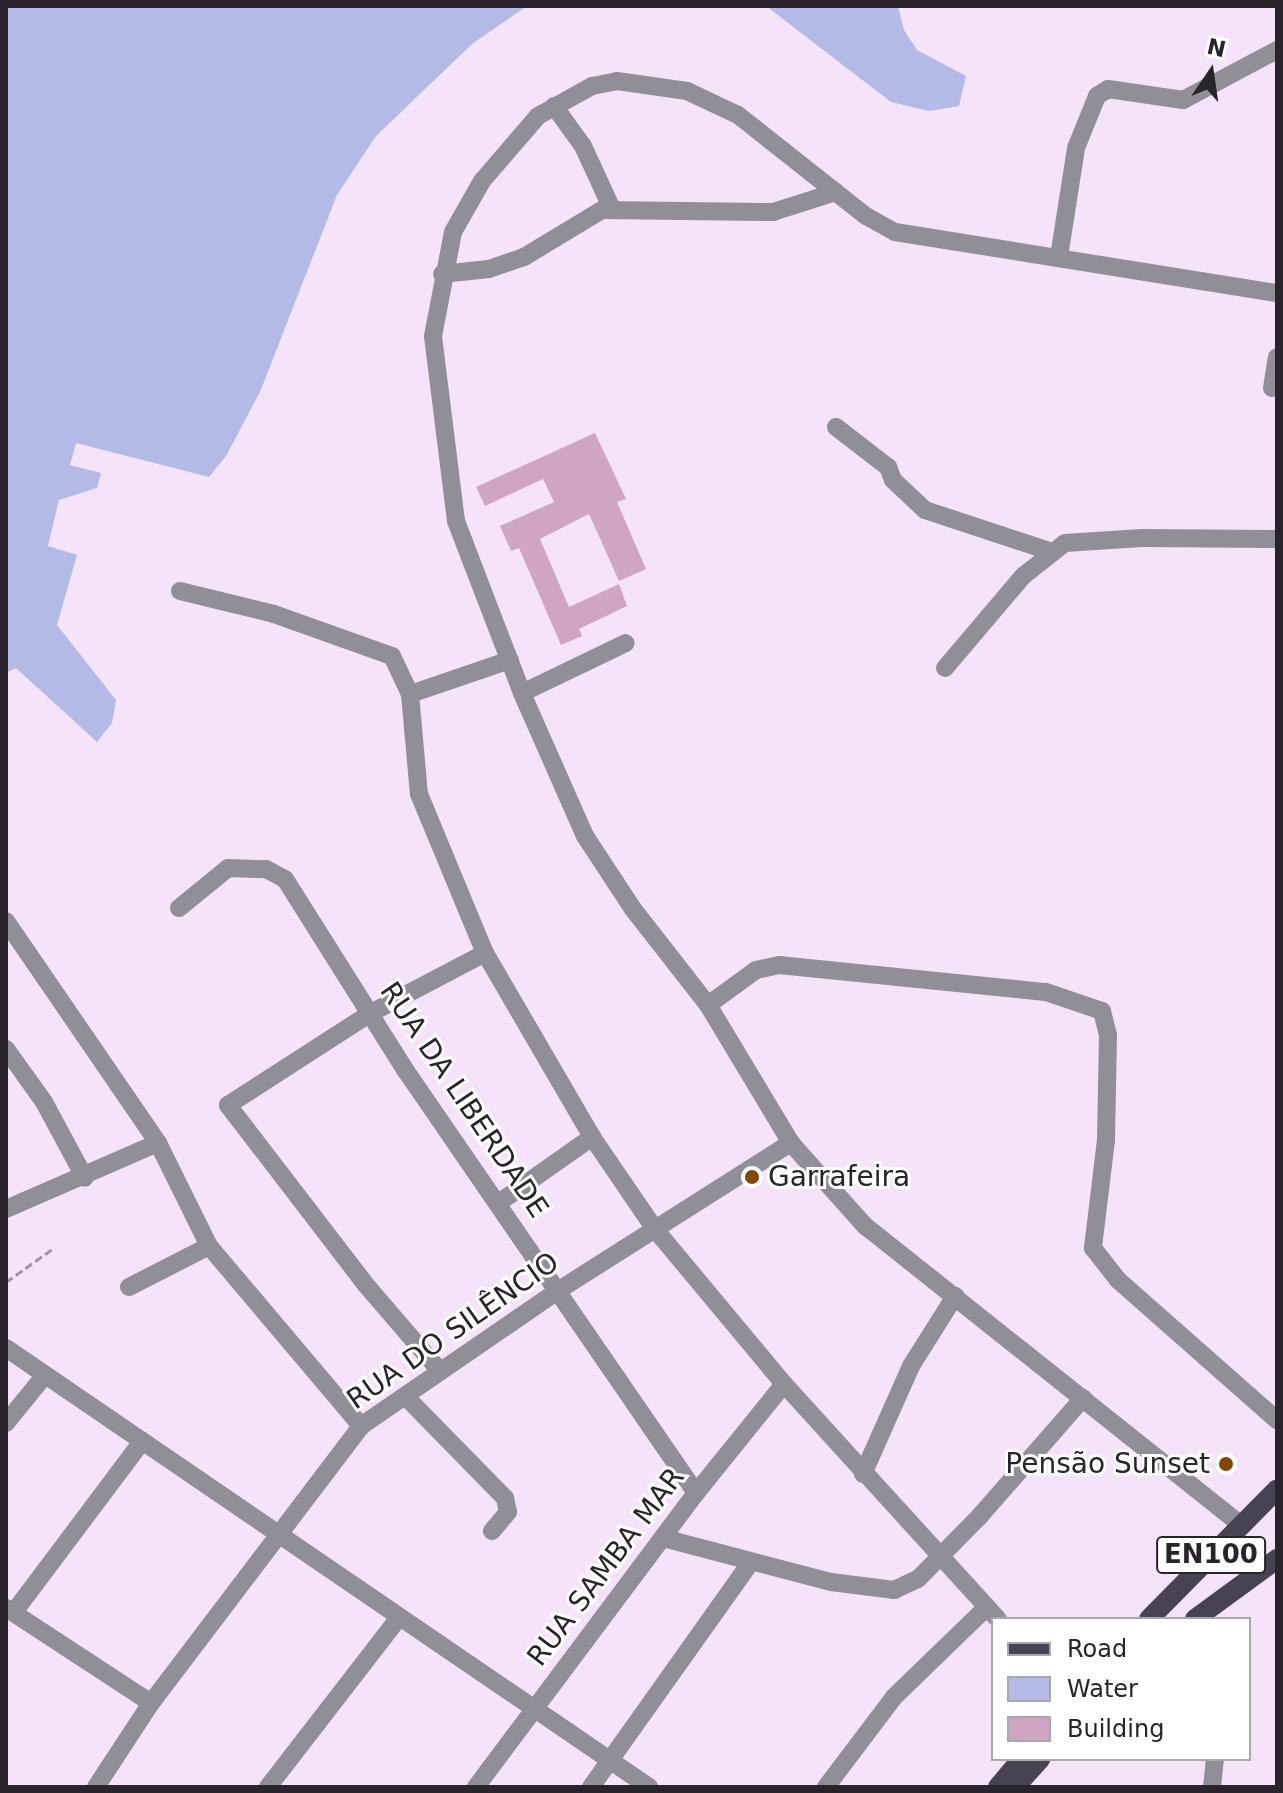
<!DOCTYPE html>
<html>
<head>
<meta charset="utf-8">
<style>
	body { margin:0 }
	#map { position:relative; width:1283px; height:1793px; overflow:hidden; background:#f5e4f9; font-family:"DejaVu Sans",sans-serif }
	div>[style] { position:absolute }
	.water>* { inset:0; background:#b3bae6 }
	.building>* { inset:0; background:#d0a5c1 }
	.path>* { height:3px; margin-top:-1.5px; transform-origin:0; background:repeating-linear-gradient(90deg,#a195a5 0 8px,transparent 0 12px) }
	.minor>* { height:18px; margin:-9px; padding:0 9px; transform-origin:9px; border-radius:9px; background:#908e97 }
	.major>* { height:20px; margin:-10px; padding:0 10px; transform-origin:10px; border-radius:10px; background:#484353 }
	.dots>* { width:22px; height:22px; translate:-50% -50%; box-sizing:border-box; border:4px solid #fff; border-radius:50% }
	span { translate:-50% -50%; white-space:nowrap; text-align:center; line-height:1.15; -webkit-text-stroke:6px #fff; paint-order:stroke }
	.shield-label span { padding:2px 6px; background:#fff; border:2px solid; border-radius:6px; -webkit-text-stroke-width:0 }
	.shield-label { font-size:26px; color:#29232b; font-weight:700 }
	.street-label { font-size:28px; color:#29232b }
	.poi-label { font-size:28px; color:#29232b }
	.left { translate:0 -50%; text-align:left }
	.right { translate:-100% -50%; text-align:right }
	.frame { position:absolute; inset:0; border:8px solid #29232b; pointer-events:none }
	.legend { position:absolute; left:991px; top:1617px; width:260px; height:144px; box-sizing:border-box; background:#fff; border:2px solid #a9a7aa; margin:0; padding:10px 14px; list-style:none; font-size:24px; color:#29232b }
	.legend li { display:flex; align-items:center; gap:16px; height:40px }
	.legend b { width:40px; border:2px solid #a9a7aa }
	.north { position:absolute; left:1171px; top:32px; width:80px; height:80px; -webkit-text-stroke:6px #fff; paint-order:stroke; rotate:13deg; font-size:22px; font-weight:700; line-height:32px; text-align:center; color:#29232b }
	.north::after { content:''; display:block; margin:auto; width:28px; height:36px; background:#29232b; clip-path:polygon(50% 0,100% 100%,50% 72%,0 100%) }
</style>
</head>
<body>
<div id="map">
	<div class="water">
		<div style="clip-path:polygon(6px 6px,527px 6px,472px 44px,376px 136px,337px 195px,260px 392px,226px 456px,209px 477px,76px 443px,70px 465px,101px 473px,97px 488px,59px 500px,48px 546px,77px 555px,57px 625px,116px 700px,112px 723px,97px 742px,16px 668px,6px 673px)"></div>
		<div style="clip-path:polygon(766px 6px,898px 6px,904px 30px,917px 50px,966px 76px,959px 106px,929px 111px,891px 102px)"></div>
	</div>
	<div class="building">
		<div style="clip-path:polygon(595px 433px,626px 499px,617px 502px,646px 569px,619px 581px,589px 514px,540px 539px,569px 607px,619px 584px,627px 606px,579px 629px,582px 636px,561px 645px,519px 548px,511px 551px,500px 526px,554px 502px,543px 479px,485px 506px,476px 487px)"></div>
	</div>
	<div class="path">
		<div style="left:6px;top:1282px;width:60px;rotate:-35.5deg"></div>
	</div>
	<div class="minor">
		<div style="left:554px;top:106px;width:49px;rotate:54.1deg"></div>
		<div style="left:583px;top:146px;width:69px;rotate:65.3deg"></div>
		<div style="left:1059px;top:257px;width:110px;rotate:-81.1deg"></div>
		<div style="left:1076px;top:148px;width:56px;rotate:-68deg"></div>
		<div style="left:1097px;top:96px;width:13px;rotate:-32deg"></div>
		<div style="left:1108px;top:89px;width:76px;rotate:8.3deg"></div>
		<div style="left:1183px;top:100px;width:106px;rotate:-28deg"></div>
		<div style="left:442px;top:274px;width:47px;rotate:-6.1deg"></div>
		<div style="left:489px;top:269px;width:37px;rotate:-19deg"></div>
		<div style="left:524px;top:257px;width:91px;rotate:-31.1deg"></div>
		<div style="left:602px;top:210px;width:171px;rotate:0.7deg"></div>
		<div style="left:773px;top:212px;width:66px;rotate:-17.6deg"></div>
		<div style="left:1272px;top:388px;width:31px;rotate:-81deg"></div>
		<div style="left:836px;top:427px;width:66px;rotate:37.6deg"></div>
		<div style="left:888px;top:467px;width:14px;rotate:69deg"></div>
		<div style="left:893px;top:480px;width:44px;rotate:43.2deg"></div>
		<div style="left:925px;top:510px;width:134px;rotate:18.3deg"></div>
		<div style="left:180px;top:591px;width:97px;rotate:13.7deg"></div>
		<div style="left:274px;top:614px;width:125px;rotate:19.6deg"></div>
		<div style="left:392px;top:656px;width:42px;rotate:64.7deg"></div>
		<div style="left:510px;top:660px;width:106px;rotate:161.2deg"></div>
		<div style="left:410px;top:694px;width:100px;rotate:84.9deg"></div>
		<div style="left:419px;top:794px;width:172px;rotate:67.5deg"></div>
		<div style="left:485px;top:953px;width:213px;rotate:59.8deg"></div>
		<div style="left:592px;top:1137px;width:110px;rotate:55.7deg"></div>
		<div style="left:654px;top:1228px;width:203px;rotate:50.2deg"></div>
		<div style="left:784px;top:1384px;width:318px;rotate:47.7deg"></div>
		<div style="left:945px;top:668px;width:121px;rotate:-49.7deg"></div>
		<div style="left:1023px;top:576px;width:53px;rotate:-38.2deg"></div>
		<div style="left:1065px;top:543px;width:77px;rotate:-3.7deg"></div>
		<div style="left:1142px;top:538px;width:135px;rotate:0.4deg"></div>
		<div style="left:522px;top:693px;width:115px;rotate:-25.7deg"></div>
		<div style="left:179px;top:908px;width:63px;rotate:-39.2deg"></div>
		<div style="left:228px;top:868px;width:38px;rotate:2deg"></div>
		<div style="left:266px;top:869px;width:21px;rotate:28deg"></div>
		<div style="left:285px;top:879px;width:227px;rotate:57.8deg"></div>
		<div style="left:406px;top:1071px;width:512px;rotate:55.5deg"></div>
		<div style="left:6px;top:921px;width:269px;rotate:55.6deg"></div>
		<div style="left:158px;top:1143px;width:115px;rotate:63.7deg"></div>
		<div style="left:209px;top:1246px;width:236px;rotate:49.8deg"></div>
		<div style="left:708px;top:1005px;width:59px;rotate:-36.1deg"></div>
		<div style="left:756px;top:970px;width:24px;rotate:-12deg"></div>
		<div style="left:779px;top:965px;width:268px;rotate:5.8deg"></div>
		<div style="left:1046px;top:992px;width:59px;rotate:18.7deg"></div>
		<div style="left:1102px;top:1011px;width:25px;rotate:76deg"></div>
		<div style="left:1108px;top:1035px;width:105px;rotate:91.1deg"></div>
		<div style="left:1106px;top:1140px;width:109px;rotate:96.9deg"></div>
		<div style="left:1093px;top:1248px;width:41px;rotate:52deg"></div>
		<div style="left:1118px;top:1280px;width:212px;rotate:41.4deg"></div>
		<div style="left:6px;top:1049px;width:65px;rotate:54.4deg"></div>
		<div style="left:44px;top:1102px;width:86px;rotate:61.7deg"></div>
		<div style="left:500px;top:1202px;width:113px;rotate:-35.2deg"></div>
		<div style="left:6px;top:1209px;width:166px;rotate:-23.5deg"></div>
		<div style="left:129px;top:1287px;width:90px;rotate:-27.1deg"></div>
		<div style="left:6px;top:1348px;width:779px;rotate:34.32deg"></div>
		<div style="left:440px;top:1371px;width:113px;rotate:-130.7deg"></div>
		<div style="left:366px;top:1285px;width:227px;rotate:-127.5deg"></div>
		<div style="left:228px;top:1105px;width:168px;rotate:-32.8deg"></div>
		<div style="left:369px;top:1014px;width:131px;rotate:-27.7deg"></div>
		<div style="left:405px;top:1396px;width:143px;rotate:45.6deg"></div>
		<div style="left:505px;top:1498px;width:14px;rotate:78deg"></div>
		<div style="left:508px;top:1512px;width:25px;rotate:130deg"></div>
		<div style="left:6px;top:1423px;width:62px;rotate:-50.9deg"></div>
		<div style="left:863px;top:1474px;width:118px;rotate:-66deg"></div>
		<div style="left:911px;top:1366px;width:83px;rotate:-57.8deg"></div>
		<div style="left:1240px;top:1524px;width:478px;rotate:-141.5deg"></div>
		<div style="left:866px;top:1227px;width:113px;rotate:-131.8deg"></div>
		<div style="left:791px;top:1143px;width:161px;rotate:-121deg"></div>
		<div style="left:708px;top:1005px;width:122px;rotate:-128deg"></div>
		<div style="left:633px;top:909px;width:87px;rotate:-123.3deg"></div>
		<div style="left:585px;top:836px;width:156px;rotate:-113.8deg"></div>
		<div style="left:522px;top:693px;width:184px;rotate:-111deg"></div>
		<div style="left:456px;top:521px;width:186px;rotate:-97.1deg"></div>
		<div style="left:433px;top:336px;width:106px;rotate:-79.1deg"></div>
		<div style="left:453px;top:232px;width:59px;rotate:-60.4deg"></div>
		<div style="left:482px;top:181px;width:86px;rotate:-49.3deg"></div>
		<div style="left:538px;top:116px;width:62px;rotate:-29.1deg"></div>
		<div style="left:592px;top:86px;width:25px;rotate:-11deg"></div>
		<div style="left:617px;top:81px;width:71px;rotate:8.1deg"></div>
		<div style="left:687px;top:91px;width:56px;rotate:25.2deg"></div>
		<div style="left:738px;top:115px;width:163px;rotate:38.3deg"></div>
		<div style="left:866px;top:216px;width:33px;rotate:29deg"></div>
		<div style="left:895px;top:232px;width:387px;rotate:9.1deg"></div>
		<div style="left:663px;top:1538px;width:174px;rotate:14.7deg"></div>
		<div style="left:831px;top:1582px;width:64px;rotate:7.2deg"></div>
		<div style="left:894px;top:1590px;width:26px;rotate:-25deg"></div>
		<div style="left:918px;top:1579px;width:87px;rotate:-45.5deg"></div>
		<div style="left:979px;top:1517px;width:158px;rotate:-48.8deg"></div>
		<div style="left:6px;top:1608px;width:173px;rotate:33.2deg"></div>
		<div style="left:14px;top:1612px;width:211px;rotate:-53.1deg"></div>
		<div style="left:96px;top:1787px;width:100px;rotate:-56.8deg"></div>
		<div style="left:151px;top:1703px;width:348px;rotate:-52.8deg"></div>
		<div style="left:361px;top:1426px;width:240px;rotate:-34.5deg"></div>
		<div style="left:559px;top:1290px;width:275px;rotate:-32.4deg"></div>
		<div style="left:268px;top:1787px;width:212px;rotate:-52.3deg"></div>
		<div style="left:476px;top:1787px;width:367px;rotate:-53.2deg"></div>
		<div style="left:696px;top:1493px;width:140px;rotate:-51.1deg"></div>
		<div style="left:591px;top:1787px;width:276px;rotate:-54.6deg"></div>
		<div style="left:826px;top:1787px;width:113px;rotate:-52.9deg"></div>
		<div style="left:894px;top:1697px;width:128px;rotate:-44.1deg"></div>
		<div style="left:1212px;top:1787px;width:28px;rotate:-84deg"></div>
	</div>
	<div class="major">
		<div style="left:1149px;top:1619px;width:182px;rotate:-45.4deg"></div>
		<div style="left:1195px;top:1619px;width:102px;rotate:-36.2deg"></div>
		<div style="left:998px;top:1787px;width:33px;rotate:-50deg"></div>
		<div style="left:1015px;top:1787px;width:38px;rotate:-48deg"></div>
	</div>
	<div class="dots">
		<div style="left:752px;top:1177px;background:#824800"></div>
		<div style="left:1226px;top:1464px;background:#824800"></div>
	</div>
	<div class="shield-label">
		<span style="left:1211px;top:1555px">EN100</span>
	</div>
	<div class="street-label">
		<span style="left:464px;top:1100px;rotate:56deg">RUA DA LIBERDADE</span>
		<span style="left:453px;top:1331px;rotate:-35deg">RUA DO SILÊNCIO</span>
		<span style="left:606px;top:1567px;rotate:-53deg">RUA SAMBA MAR</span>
	</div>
	<div class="poi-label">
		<span class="left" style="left:768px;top:1177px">Garrafeira</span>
		<span class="right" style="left:1210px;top:1464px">Pensão Sunset</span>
	</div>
	<div class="frame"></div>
	<ul class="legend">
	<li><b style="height:10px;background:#484353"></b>Road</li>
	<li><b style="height:22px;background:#b3bae6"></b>Water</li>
	<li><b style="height:22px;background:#d0a5c1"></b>Building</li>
	</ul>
	<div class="north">N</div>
</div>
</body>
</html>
